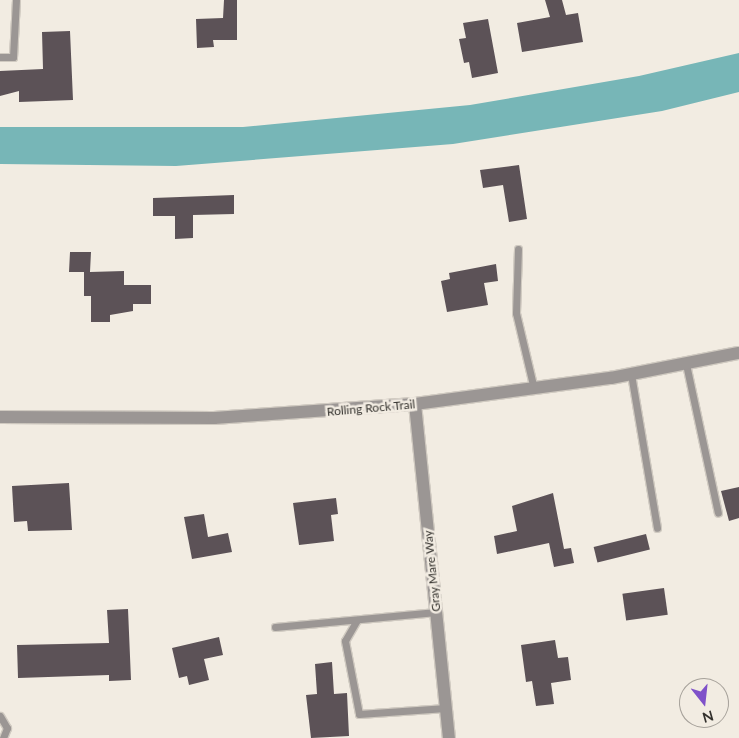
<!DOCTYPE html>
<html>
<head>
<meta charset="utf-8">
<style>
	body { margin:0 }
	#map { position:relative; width:739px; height:738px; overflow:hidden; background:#f2ece2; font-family:Lato,sans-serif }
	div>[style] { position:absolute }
	.water>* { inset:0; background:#77b6b7 }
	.building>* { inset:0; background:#5c5257; transform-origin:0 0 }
	.roads { filter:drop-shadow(1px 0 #d0cac1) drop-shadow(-1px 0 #d0cac1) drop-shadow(0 1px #d0cac1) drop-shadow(0 -1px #d0cac1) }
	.service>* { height:7px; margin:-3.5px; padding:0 3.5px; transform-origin:3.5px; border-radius:3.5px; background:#9b9694 }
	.minor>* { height:12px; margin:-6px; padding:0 6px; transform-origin:6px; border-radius:6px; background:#9b9694 }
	span { translate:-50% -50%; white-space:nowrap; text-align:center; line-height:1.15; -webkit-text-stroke:5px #f2ece2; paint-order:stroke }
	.street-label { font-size:12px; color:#33312d }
	.north { position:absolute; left:679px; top:678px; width:50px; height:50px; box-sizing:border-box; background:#f2ece2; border:1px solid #a6a19a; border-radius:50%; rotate:164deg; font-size:14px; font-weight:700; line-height:20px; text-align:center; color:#33312d }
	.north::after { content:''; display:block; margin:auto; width:18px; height:22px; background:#7f51c9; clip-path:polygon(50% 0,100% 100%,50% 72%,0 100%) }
</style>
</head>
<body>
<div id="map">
	<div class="water">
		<div style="clip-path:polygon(739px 53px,739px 92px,662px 111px,453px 144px,176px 166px,0 164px,0 127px,243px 127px,470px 105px,639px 76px)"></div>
	</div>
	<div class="building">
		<div style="clip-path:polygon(224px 0,237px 0,237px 40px,213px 40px,214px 47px,197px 48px,196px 19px,223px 18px)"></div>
		<div style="clip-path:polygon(545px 0,562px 0,566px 15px,578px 13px,583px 42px,522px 52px,517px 23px,550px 17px)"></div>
		<div style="clip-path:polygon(488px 19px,498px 73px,472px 78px,469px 62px,464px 63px,459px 39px,466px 38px,463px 23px)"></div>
		<div style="clip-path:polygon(70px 31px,73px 100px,19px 102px,19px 91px,0 96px,0 71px,43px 69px,42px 32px)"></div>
		<div style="clip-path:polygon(519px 165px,527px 219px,509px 222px,503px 185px,483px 188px,480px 170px)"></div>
		<div style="clip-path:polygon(234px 195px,234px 214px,193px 215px,193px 238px,175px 239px,175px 216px,153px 216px,153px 198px)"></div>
		<div style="clip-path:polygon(70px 252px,91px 252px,90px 272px,124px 271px,124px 285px,151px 285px,151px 304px,133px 304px,133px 311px,110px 315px,110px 322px,91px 322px,91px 296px,84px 296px,84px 272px,69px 272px)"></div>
		<div style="clip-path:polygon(496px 264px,498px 281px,484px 283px,488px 305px,447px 312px,441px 281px,450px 279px,449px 273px)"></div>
		<div style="clip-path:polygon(69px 483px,72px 530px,28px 531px,27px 521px,14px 522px,12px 486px)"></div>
		<div style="clip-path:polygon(739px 487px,739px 518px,729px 521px,721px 491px)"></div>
		<div style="clip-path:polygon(553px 493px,564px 549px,571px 548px,574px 563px,554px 567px,549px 543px,497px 554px,494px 536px,517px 531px,512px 506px)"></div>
		<div style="clip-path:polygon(336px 498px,338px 514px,331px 515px,334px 541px,299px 545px,293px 503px)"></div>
		<div style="clip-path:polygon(204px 514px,208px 537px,228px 533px,232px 552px,192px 559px,184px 517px)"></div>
		<div style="left:646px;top:534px;width:16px;height:54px;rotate:76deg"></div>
		<div style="left:664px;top:588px;width:27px;height:42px;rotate:82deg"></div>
		<div style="clip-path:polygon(128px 609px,131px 680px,109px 681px,109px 675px,18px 678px,17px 645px,109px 643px,107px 610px)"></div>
		<div style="clip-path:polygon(219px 637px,223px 655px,204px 659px,209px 680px,189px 685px,187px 676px,179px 678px,172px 648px)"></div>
		<div style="clip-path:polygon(555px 640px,558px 658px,568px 657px,571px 680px,551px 683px,554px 704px,536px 706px,532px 681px,526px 682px,521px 645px)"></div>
		<div style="clip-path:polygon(332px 662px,334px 694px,347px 693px,349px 736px,311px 738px,306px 695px,317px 694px,315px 664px)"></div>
	</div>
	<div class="roads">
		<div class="service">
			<div style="left:0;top:57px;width:13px"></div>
			<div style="left:13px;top:57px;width:57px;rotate:-87deg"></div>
			<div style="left:518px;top:249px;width:64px;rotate:91.8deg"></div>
			<div style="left:516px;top:313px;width:78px;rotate:76.7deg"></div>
			<div style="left:686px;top:364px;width:152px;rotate:77.9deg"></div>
			<div style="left:631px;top:374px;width:156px;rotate:80.4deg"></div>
			<div style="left:357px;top:620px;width:24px;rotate:120deg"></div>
			<div style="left:345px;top:641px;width:74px;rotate:79.1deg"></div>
			<div style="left:359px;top:714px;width:87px;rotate:-3.9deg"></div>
			<div style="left:275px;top:627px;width:162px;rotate:-5.3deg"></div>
			<div style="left:0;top:716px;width:14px;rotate:60deg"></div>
			<div style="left:7px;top:728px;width:11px;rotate:112deg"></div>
		</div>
		<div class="minor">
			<div style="left:415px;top:404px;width:336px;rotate:84.2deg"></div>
			<div style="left:0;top:417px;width:214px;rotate:0.3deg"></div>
			<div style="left:214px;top:418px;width:201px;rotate:-4deg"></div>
			<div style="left:415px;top:404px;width:198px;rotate:-7.6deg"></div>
			<div style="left:611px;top:378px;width:130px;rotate:-11.1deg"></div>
		</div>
	</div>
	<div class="street-label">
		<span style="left:371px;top:408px;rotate:-5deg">Rolling Rock Trail</span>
		<span style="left:432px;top:571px;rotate:-96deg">Gray Mare Way</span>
	</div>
	<div class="north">N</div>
</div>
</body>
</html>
